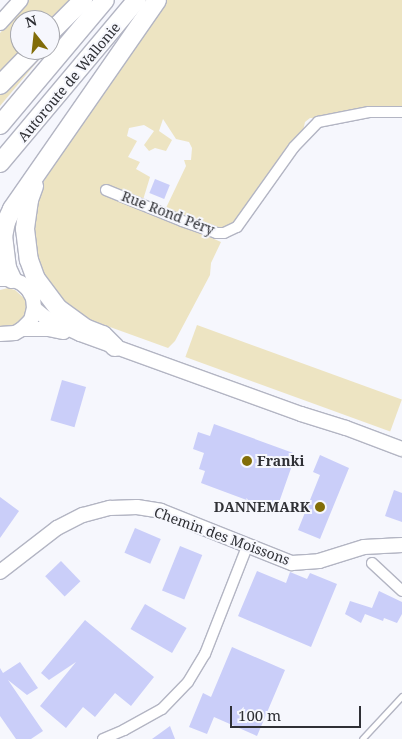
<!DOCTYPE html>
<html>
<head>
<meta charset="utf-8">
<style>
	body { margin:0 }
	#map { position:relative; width:402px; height:739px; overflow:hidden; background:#f6f7fd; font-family:"Noto Serif",serif }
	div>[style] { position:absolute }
	.green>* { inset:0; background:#ede4c2; transform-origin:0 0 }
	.building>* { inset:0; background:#cacef9; transform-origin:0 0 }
	.roads { filter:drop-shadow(1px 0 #b3b5c3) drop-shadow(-1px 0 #b3b5c3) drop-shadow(0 1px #b3b5c3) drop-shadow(0 -1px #b3b5c3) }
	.lane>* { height:5px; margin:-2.5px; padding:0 2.5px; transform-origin:2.5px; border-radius:2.5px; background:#fff }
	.street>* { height:10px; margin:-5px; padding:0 5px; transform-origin:5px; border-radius:5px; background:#fff }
	.secondary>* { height:14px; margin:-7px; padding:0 7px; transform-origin:7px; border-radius:7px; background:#fff }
	.highway>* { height:18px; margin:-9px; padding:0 9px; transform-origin:9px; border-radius:9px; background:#fff }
	.dots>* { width:14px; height:14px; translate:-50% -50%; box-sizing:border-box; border:2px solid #f6f7fd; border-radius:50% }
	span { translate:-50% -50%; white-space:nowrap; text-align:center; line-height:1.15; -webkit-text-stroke:4px #f6f7fd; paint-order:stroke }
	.street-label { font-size:14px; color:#2f3035 }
	.poi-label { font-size:14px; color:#2f3035; font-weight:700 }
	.left { translate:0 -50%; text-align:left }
	.right { translate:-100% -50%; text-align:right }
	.north { position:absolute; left:10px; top:10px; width:50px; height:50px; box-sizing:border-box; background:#f6f7fd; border:1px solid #a6a7ad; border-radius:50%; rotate:344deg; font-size:14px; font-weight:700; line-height:20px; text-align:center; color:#2f3035 }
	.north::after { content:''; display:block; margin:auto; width:18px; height:22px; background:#826d09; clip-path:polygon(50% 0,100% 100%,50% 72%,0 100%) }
	.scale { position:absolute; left:230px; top:706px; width:131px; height:22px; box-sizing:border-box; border:2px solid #2f3035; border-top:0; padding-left:6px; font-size:15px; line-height:18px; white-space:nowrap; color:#2f3035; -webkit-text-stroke:4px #f6f7fd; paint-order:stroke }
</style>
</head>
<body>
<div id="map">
	<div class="green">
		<div style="clip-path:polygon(29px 0,72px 0,50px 23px,50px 20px,20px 20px,20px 50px,24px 50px,0 75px,0 33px)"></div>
		<div style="clip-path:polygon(167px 0,402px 0,402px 106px,363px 108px,325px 118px,310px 118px,305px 122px,303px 131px,234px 224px,225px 229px,217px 229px,166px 208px,186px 166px,184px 160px,191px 160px,192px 148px,189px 142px,176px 139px,163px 119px,159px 131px,172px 140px,166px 151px,155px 148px,149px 151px,144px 145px,154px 131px,144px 125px,129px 128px,127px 136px,137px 141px,128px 157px,140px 162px,136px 169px,150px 177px,143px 200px,119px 189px,116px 196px,221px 242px,211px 263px,210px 275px,175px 341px,168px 348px,74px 314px,53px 299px,31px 252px,30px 225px,38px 192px,47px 176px)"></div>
		<div style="clip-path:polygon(40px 50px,47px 50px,0 106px,0 92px)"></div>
		<div style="clip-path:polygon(8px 288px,15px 290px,25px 299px,27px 312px,25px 318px,15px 327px,0 328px,0 290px)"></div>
		<div style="left:197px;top:325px;width:218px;height:34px;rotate:20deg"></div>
	</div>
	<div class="building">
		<div style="left:155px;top:179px;width:16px;height:15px;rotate:22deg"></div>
		<div style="left:62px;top:380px;width:25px;height:42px;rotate:16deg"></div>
		<div style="clip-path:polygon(214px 424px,296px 454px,276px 511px,201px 483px,205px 471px,199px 469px,204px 453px,193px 449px,198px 432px,210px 436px)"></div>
		<div style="clip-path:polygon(320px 455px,349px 468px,320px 539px,298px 530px,320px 475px,313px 472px)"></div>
		<div style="clip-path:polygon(394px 490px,402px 493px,402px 522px,385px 516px)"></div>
		<div style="clip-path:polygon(0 497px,19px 511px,0 538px)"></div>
		<div style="left:135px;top:528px;width:28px;height:27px;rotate:23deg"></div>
		<div style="left:180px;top:546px;width:24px;height:48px;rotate:22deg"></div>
		<div style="left:61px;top:561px;width:28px;height:22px;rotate:46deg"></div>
		<div style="clip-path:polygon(257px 571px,286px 583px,290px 572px,307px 579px,310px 573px,337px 584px,311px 647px,238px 616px)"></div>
		<div style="clip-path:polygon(379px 591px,402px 602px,402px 614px,397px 623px,384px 618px,383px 621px,365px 614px,361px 623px,345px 614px,350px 601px,372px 608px)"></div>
		<div style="left:145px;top:604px;width:48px;height:29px;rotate:30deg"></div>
		<div style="clip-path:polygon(85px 620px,154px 677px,131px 706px,115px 693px,95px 717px,83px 707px,66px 728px,40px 706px,76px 662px,49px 680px,41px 673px)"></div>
		<div style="clip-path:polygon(232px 647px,285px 670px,257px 736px,214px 717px,207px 734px,189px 727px,203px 693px,211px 697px)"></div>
		<div style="clip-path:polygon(20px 662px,38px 688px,27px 695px,8px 680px,43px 731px,31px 739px,16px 739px,0 716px,0 668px,3px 673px)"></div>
		<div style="clip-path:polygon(170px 726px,175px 739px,152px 739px)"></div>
	</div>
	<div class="roads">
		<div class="lane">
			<div style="left:362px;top:739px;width:59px;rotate:-47.1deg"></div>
		</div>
		<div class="street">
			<div style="left:106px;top:190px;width:82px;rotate:22.2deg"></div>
			<div style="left:182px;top:221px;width:36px;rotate:19deg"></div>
			<div style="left:216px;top:233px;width:8px"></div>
			<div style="left:224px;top:233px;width:14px;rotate:-25deg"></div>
			<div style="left:237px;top:227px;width:98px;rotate:-54.5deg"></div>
			<div style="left:294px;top:147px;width:35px;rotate:-46deg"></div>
			<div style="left:318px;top:122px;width:52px;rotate:-11.1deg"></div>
			<div style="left:369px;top:112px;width:33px"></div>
			<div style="left:372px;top:563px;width:41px;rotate:43deg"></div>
			<div style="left:103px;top:739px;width:23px;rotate:-23deg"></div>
			<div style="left:124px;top:730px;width:43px;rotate:-28.9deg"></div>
			<div style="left:162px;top:709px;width:37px;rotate:-46deg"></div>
			<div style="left:188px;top:682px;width:33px;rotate:-59deg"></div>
			<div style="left:205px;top:654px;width:115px;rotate:-68.6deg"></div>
		</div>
		<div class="secondary">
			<div style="left:0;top:23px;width:31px;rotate:-48deg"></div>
			<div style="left:0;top:279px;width:12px"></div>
			<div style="left:12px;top:279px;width:10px;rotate:24deg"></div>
			<div style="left:21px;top:283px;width:9px;rotate:41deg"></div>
			<div style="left:28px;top:289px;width:10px;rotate:61deg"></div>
			<div style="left:33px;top:298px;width:10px;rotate:84deg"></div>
			<div style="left:34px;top:308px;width:12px;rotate:104deg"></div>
			<div style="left:31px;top:320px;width:13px;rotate:135deg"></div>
			<div style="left:22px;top:329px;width:8px;rotate:150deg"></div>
			<div style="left:15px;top:333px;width:15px;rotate:176deg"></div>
			<div style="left:34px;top:308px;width:16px;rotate:40deg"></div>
			<div style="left:46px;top:318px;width:38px;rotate:25deg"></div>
			<div style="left:80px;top:334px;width:235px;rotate:19.9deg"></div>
			<div style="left:301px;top:414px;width:47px;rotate:17.3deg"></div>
			<div style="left:346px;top:428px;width:60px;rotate:20.6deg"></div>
			<div style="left:22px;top:329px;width:26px"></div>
			<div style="left:48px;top:329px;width:16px;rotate:11deg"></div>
			<div style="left:0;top:572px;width:72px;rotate:-37.7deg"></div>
			<div style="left:57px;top:528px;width:29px;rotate:-27deg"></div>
			<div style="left:83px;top:515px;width:28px;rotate:-15deg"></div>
			<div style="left:110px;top:508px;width:27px;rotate:-2deg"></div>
			<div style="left:137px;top:507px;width:24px;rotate:9deg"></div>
			<div style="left:161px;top:511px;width:141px;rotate:21.7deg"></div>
			<div style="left:292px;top:563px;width:27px;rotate:-4deg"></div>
			<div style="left:319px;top:561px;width:47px;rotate:-17.3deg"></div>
			<div style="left:364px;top:547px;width:38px;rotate:-3deg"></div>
		</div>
		<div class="highway">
			<div style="left:50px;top:33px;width:47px;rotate:-45deg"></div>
			<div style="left:0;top:85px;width:49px;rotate:-45.8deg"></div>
			<div style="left:0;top:125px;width:163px;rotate:-50deg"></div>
			<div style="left:0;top:163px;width:213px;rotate:-50deg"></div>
			<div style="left:34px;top:186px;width:15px;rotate:110deg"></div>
			<div style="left:29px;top:200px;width:29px;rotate:98deg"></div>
			<div style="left:25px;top:229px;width:31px;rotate:83deg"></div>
			<div style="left:29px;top:260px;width:20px;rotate:70deg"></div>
			<div style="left:36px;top:279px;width:38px;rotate:53deg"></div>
			<div style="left:59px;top:309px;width:34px;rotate:36deg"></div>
			<div style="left:87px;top:329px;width:17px;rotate:21deg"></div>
			<div style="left:103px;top:335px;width:17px;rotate:45deg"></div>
			<div style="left:12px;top:279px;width:12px;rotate:-114deg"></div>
			<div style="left:7px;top:268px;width:31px;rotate:-97deg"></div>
			<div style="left:3px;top:237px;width:15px;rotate:-79deg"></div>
			<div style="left:6px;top:222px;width:14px;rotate:-65deg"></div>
			<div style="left:12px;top:209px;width:254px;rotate:-55.2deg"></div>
		</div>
	</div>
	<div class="dots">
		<div style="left:247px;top:461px;background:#826d09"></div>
		<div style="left:320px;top:507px;background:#826d09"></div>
	</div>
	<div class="street-label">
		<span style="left:69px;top:82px;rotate:-50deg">Autoroute de Wallonie</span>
		<span style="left:168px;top:213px;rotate:21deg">Rue Rond Péry</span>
		<span style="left:222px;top:536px;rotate:20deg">Chemin des Moissons</span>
	</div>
	<div class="poi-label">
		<span class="left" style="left:257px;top:461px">Franki</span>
		<span class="right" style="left:310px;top:507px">DANNEMARK</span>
	</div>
	<div class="north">N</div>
	<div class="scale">100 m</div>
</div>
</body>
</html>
